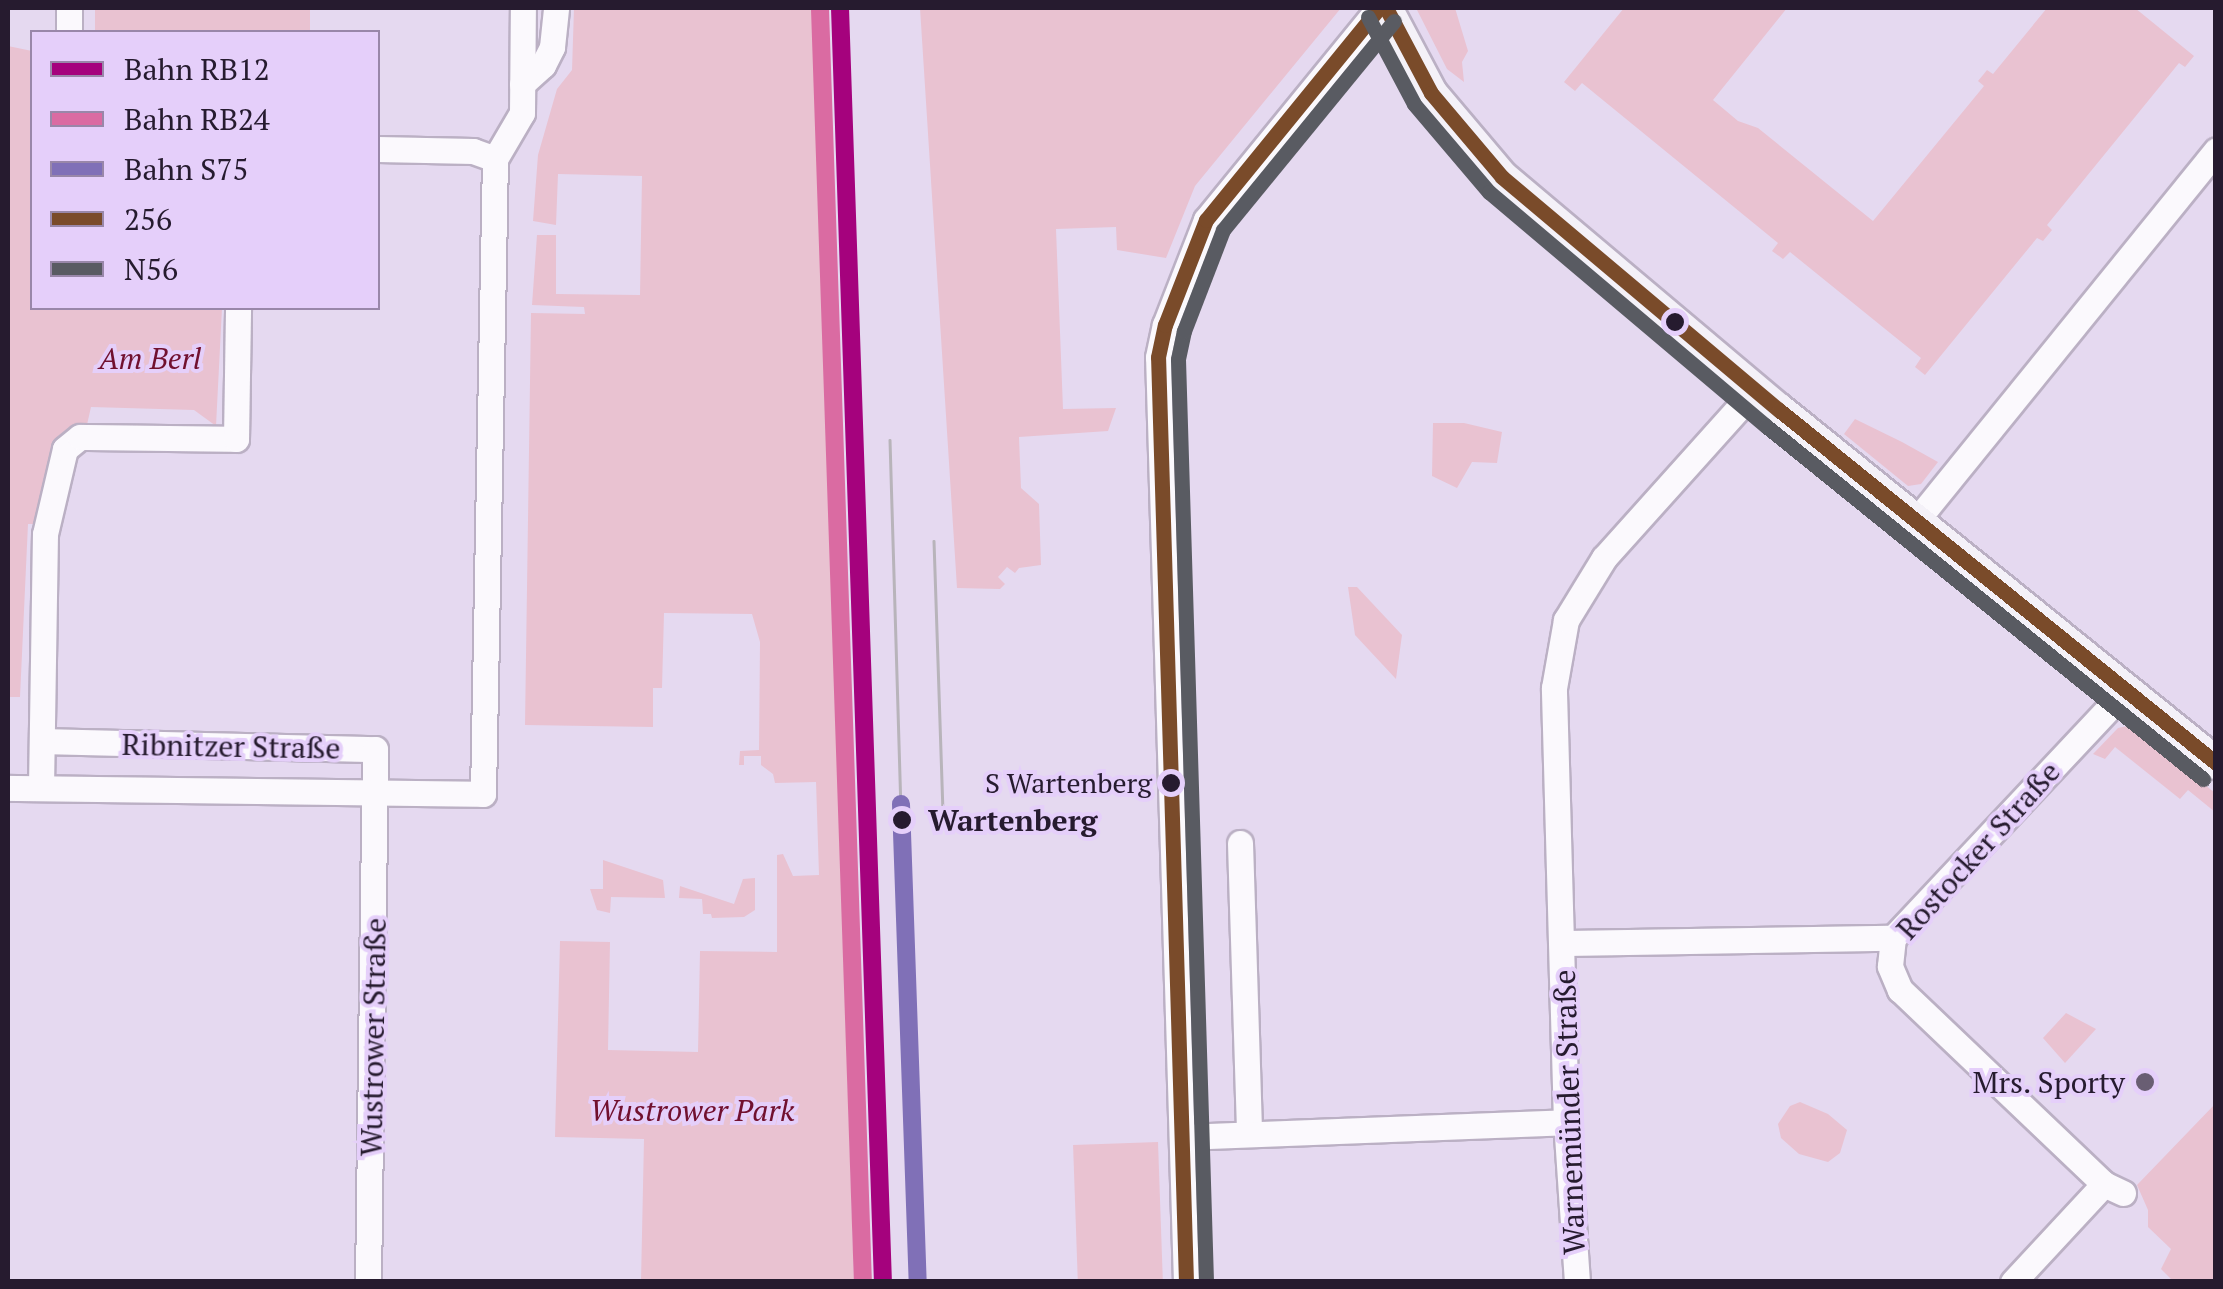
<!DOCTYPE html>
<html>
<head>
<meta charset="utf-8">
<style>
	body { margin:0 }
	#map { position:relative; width:2223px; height:1289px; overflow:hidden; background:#e5d9f0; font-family:"PT Serif",serif }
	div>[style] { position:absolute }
	.green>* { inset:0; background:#e9c2d1; transform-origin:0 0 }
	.roads { filter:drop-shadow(2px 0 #bbb0c4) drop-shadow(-2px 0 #bbb0c4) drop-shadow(0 2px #bbb0c4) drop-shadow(0 -2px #bbb0c4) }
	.minor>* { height:25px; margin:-12.5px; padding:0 12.5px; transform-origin:12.5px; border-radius:12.5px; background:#fbf9fd }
	.major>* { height:32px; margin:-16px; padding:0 16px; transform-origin:16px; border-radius:16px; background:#f4f1f8 }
	.tram>* { height:2.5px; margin:-1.25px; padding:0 1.25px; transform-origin:1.25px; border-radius:1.25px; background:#b8b4ba }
	.bus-1>* { height:15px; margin:-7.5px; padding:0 7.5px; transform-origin:7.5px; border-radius:7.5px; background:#7a4b2a }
	.bus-2>* { height:15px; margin:-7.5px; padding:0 7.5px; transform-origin:7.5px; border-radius:7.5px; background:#595b62 }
	.rail-1>* { height:18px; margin:-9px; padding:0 9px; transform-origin:9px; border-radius:9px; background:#a5027d }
	.rail-2>* { height:18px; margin:-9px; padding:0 9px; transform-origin:9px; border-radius:9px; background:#da6ba2 }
	.rail-3>* { height:18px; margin:-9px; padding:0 9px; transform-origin:9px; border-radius:9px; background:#8070b7 }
	.dots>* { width:28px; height:28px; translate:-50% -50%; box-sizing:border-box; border:5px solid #e5cffa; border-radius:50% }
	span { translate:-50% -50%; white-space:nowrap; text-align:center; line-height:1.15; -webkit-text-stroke:8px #e5cffa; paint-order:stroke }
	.bus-label { font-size:28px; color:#261b2f }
	.right { translate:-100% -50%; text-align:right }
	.park-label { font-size:30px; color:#71102f; font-style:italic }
	.street-label { font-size:30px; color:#261b2f }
	.stop-label { font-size:30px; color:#261b2f; font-weight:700 }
	.left { translate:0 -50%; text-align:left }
	.poi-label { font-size:30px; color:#261b2f }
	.frame { position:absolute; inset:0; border:10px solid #261b2f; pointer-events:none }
	.legend { position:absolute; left:30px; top:30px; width:350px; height:280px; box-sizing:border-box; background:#e5cffa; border:2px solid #9987a9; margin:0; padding:12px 18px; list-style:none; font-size:30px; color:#261b2f }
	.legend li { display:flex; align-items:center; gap:20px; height:50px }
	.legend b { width:50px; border:2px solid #9987a9 }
</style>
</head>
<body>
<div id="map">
	<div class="green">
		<div style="left:95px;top:8px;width:215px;height:24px"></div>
		<div style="clip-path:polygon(574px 8px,813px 8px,854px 1281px,641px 1281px,644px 1139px,555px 1137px,560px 941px,610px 942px,608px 1050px,698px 1052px,700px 951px,777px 952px,777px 855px,783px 854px,793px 876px,819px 875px,816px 782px,775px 783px,773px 774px,761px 765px,761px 756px,744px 756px,744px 765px,739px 765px,740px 751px,759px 750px,760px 642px,752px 614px,664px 613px,662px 688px,653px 688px,653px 727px,525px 725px,531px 313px,585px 314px,584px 307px,532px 305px,537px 235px,556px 235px,556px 294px,640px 295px,642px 176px,558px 174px,556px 225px,533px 221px,538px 155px,557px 89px,572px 70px)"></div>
		<div style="clip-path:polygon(920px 8px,1341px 8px,1195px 186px,1166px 258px,1117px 250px,1116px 227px,1056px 229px,1063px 409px,1116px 408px,1108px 431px,1019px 437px,1021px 488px,1039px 504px,1041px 565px,1019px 568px,1015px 573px,1007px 567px,998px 577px,1005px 584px,1000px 589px,957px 588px)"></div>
		<div style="clip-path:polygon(1416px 8px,1455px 8px,1468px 51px,1462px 62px,1464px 82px,1447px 69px)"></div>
		<div style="clip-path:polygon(1624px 8px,1787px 8px,1713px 100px,1738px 121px,1758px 128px,1873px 221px,1984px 86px,1978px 81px,1983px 75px,1987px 70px,1993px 74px,2047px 8px,2135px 8px,2194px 56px,2185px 67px,2179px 63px,2047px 225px,2052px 230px,2043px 241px,2037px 238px,1925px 375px,1915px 367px,1921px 358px,1790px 252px,1783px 259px,1772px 251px,1778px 243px,1582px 83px,1575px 91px,1564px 82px)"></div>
		<div style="clip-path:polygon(8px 46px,32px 51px,32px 308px,222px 308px,216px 426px,194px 410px,91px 407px,86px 429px,39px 524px,28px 524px,20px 697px,8px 697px)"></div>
		<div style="clip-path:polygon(1855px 419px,1902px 442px,1938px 462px,1921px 484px,1908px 486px,1844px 434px)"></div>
		<div style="clip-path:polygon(1433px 423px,1464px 423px,1502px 432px,1497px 463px,1472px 462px,1457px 488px,1432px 476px)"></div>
		<div style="clip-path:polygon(1348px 587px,1357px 587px,1402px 635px,1396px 679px,1355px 635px)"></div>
		<div style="clip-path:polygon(2132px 725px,2215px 793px,2215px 812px,2188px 790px,2180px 799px,2115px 747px,2105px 759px,2093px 754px,2118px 728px)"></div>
		<div style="clip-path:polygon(603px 860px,663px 880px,665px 898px,611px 897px,610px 913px,597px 910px,590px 889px,603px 889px)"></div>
		<div style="clip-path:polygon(755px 878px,755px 910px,744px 917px,712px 918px,711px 914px,703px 914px,702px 899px,679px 898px,680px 886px,734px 904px,743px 879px)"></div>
		<div style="clip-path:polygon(2066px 1013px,2096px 1029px,2065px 1063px,2043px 1038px)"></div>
		<div style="clip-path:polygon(1800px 1102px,1828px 1114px,1847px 1130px,1840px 1153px,1828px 1162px,1799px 1154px,1781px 1138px,1778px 1124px,1790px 1106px)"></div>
		<div style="clip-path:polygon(2215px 1104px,2215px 1281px,2173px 1281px,2161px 1269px,2171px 1249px,2148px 1227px,2148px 1210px,2137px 1185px)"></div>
		<div style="left:1158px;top:1142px;width:139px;height:85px;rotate:88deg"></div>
	</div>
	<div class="roads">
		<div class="minor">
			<div style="left:69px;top:32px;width:24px;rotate:-90deg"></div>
			<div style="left:522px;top:84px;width:28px;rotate:-42deg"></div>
			<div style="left:543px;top:65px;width:20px;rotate:-63deg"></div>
			<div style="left:552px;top:47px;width:39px;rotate:-84deg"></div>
			<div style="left:378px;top:149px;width:95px;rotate:1.2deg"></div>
			<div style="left:473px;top:151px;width:23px;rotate:20deg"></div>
			<div style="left:1916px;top:521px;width:477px;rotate:-51deg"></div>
			<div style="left:43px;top:741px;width:332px;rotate:1.4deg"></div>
			<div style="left:375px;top:749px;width:533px;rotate:90.75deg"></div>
			<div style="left:8px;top:788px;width:475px;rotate:0.7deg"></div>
			<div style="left:483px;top:794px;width:635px;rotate:-88.92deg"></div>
			<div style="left:495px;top:159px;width:53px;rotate:-59.6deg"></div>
			<div style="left:522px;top:113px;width:105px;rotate:-89.5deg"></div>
			<div style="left:41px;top:788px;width:254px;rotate:-89.1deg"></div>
			<div style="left:45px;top:534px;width:87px;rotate:-76.8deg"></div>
			<div style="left:65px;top:449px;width:19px;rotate:-39deg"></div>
			<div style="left:80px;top:437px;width:156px;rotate:0.7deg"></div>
			<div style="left:236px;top:439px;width:131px;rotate:-89.1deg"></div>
			<div style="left:1240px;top:843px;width:290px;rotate:88.2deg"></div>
			<div style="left:1563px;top:943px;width:330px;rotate:-0.9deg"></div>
			<div style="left:1182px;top:1137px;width:384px;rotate:-2.2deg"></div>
			<div style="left:2123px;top:1193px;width:21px;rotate:-155deg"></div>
			<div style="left:2104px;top:1184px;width:282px;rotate:-136.4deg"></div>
			<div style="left:1900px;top:990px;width:26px;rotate:-113deg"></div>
			<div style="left:1890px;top:966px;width:28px;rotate:-84deg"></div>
			<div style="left:1893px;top:938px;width:339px;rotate:-46.8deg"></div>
			<div style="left:1186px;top:1282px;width:925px;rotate:-91.73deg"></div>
			<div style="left:1158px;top:357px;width:33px;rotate:-78deg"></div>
			<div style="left:1165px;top:325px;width:113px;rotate:-68.7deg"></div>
			<div style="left:1206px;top:220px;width:274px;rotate:-50.8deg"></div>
			<div style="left:1577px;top:1282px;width:160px;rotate:-93.9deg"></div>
			<div style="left:1566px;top:1122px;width:434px;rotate:-91.6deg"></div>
			<div style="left:1554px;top:688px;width:69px;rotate:-80deg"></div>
			<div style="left:1566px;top:620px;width:73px;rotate:-58.5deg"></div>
			<div style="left:1604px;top:558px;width:226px;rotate:-48.1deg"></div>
			<div style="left:2013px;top:1282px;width:134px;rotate:-47.1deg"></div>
		</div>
		<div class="major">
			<div style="left:1386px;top:8px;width:96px;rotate:62.1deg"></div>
			<div style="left:1431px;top:93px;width:110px;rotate:49.8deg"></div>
			<div style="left:1502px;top:177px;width:362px;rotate:40.1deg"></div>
			<div style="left:1779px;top:410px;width:562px;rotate:38.93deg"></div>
		</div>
	</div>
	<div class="tram">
		<div style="left:890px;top:440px;width:364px;rotate:88.3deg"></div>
		<div style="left:934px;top:541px;width:276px;rotate:88.1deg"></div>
	</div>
	<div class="bus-1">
		<div style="left:1386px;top:8px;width:96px;rotate:62.1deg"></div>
		<div style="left:1431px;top:93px;width:110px;rotate:49.8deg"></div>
		<div style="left:1502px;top:177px;width:362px;rotate:40.1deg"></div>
		<div style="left:1779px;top:410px;width:562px;rotate:38.93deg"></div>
		<div style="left:1186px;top:1282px;width:925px;rotate:-91.73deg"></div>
		<div style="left:1158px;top:357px;width:33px;rotate:-78deg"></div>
		<div style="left:1165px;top:325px;width:113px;rotate:-68.7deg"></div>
		<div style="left:1206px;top:220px;width:274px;rotate:-50.8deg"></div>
	</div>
	<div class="bus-2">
		<div style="left:1368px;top:17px;width:98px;rotate:62.1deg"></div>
		<div style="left:1414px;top:104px;width:116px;rotate:49.6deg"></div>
		<div style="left:1489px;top:192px;width:363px;rotate:40.2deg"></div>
		<div style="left:1766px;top:426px;width:562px;rotate:38.93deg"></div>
		<div style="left:1206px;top:1281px;width:922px;rotate:-91.74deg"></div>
		<div style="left:1178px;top:359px;width:29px;rotate:-78deg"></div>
		<div style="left:1184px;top:331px;width:108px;rotate:-68.9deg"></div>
		<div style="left:1223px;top:230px;width:270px;rotate:-50.7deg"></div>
	</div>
	<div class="rail-1">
		<div style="left:840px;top:8px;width:1275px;rotate:88.07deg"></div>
	</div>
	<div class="rail-2">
		<div style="left:820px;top:9px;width:1274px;rotate:88.07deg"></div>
	</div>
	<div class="rail-3">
		<div style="left:901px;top:804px;width:478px;rotate:88deg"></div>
	</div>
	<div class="dots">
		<div style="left:1675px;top:322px;background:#261b2f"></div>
		<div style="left:1171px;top:783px;background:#261b2f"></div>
		<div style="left:902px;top:820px;background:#261b2f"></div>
		<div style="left:2145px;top:1082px;background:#695e73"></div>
	</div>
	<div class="bus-label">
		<span class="right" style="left:1152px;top:783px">S Wartenberg</span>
	</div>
	<div class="park-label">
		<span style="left:150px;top:358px">Am Berl</span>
		<span style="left:692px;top:1110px">Wustrower Park</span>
	</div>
	<div class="street-label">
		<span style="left:231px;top:746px;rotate:1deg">Ribnitzer Straße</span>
		<span style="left:1978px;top:850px;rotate:-48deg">Rostocker Straße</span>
		<span style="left:373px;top:1037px;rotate:-89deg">Wustrower Straße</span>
		<span style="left:1569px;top:1112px;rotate:-92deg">Warnemünder Straße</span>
	</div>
	<div class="stop-label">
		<span class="left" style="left:928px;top:820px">Wartenberg</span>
	</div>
	<div class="poi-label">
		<span class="right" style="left:2125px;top:1082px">Mrs. Sporty</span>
	</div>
	<div class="frame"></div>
	<ul class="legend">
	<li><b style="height:12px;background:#a5027d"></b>Bahn RB12</li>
	<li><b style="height:12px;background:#da6ba2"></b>Bahn RB24</li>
	<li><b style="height:12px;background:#8070b7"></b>Bahn S75</li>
	<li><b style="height:12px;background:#7a4b2a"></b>256</li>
	<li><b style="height:12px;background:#595b62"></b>N56</li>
	</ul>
</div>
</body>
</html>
